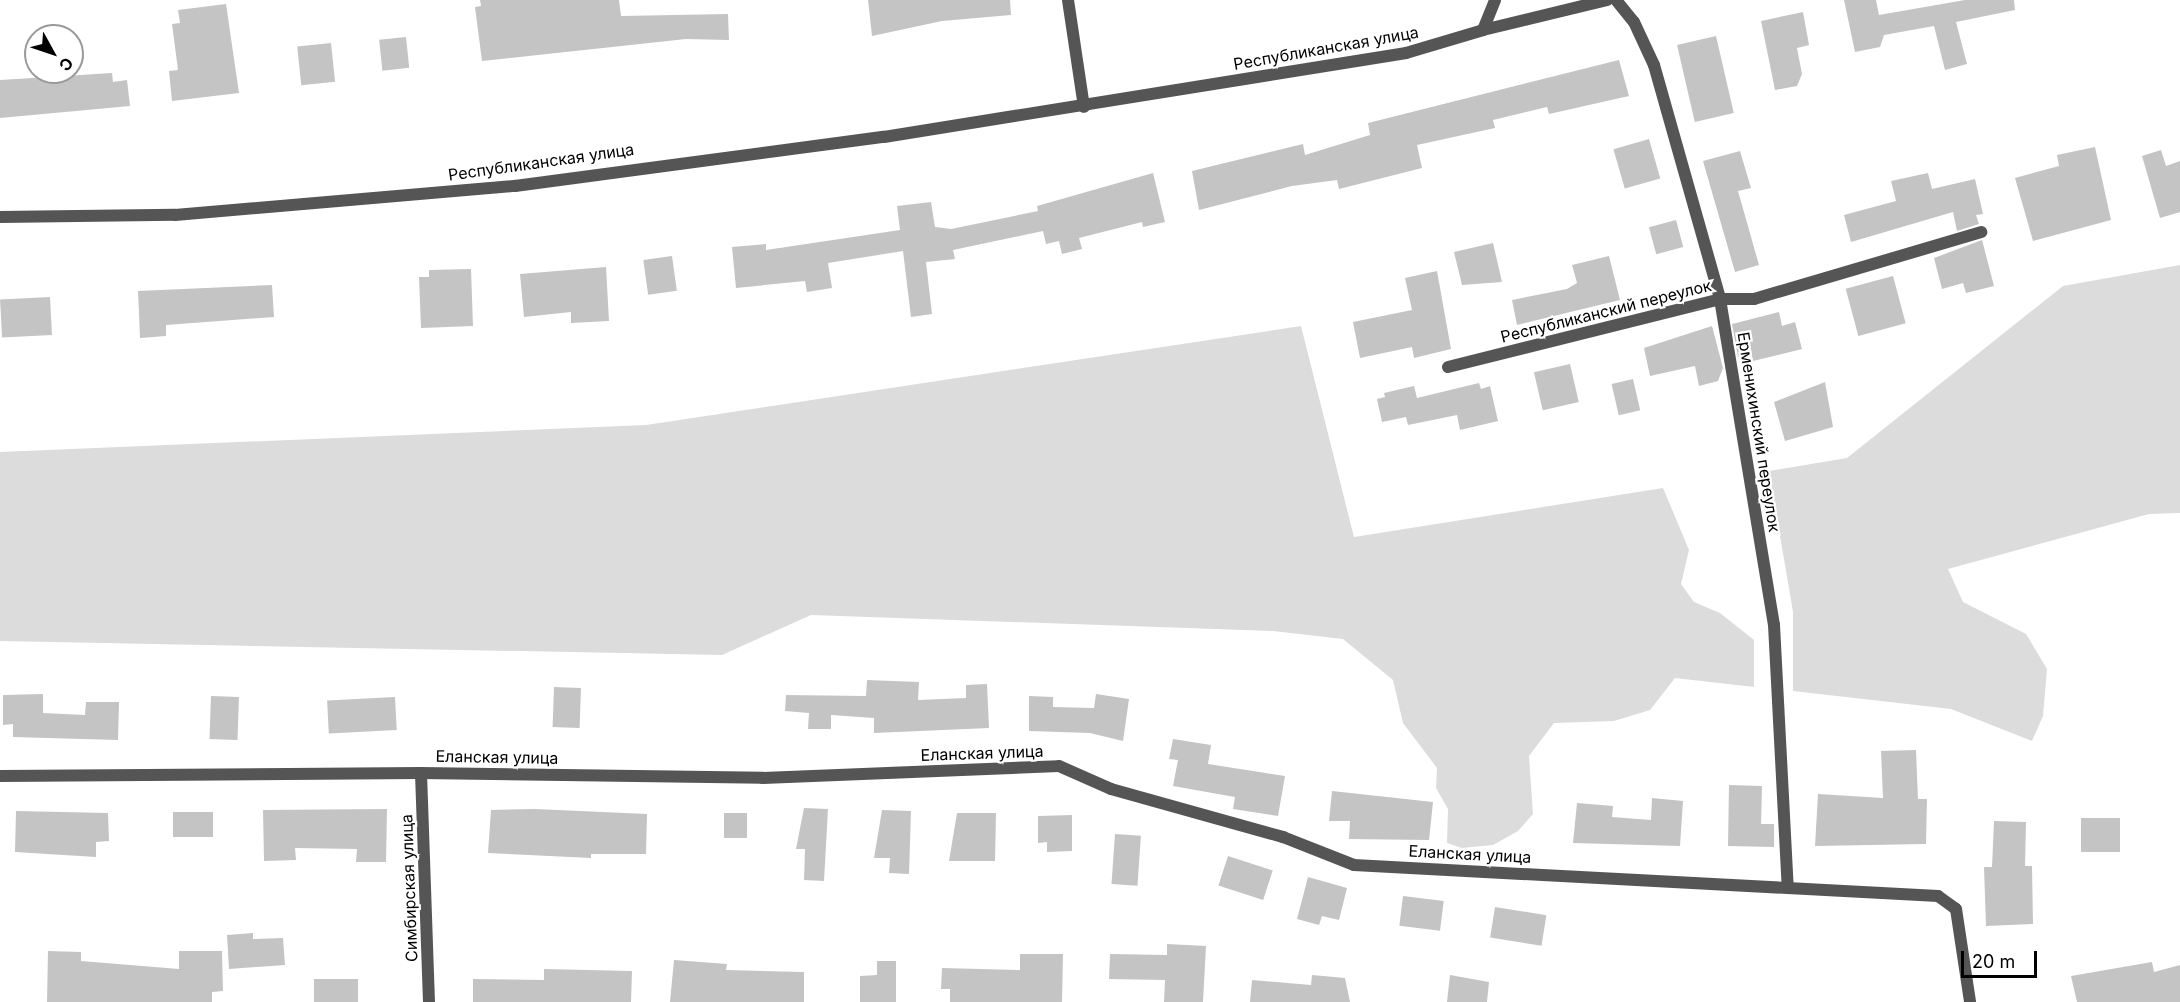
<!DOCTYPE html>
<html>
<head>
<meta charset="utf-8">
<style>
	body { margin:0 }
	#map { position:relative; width:2180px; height:1002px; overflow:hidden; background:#fff; font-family:Inter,sans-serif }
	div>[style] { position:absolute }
	.green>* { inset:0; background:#dcdcdc }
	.building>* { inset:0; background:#c4c4c4; transform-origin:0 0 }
	.minor>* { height:12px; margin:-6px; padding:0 6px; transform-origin:6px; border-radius:6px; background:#555 }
	.tertiary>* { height:12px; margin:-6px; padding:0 6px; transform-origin:6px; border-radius:6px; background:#555 }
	span { translate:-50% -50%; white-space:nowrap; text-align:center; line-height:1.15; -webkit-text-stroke:4.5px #fff; paint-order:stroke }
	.street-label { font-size:16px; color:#000 }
	.north { position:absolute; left:24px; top:24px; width:60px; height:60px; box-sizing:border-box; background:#fff; border:2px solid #999; border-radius:50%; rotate:130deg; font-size:16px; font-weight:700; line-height:24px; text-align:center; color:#000 }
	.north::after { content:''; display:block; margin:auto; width:21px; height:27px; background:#000; clip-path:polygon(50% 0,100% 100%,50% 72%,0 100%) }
	.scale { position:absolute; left:1961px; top:951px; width:76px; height:27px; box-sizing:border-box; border:3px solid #000; border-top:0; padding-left:8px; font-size:18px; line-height:21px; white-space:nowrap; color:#000; -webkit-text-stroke:4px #fff; paint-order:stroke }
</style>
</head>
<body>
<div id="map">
	<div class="green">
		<div style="clip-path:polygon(2180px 265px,2180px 513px,2149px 514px,1948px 569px,1963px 602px,2026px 634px,2047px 669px,2043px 716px,2032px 741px,1951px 709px,1793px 691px,1793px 612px,1769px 471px,1847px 458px,2063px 286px)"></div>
		<div style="clip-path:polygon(1301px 326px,1354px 537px,1663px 488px,1689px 550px,1681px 584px,1694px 602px,1720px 613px,1754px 640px,1754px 687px,1675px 678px,1650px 710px,1614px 721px,1554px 723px,1529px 756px,1533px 814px,1518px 831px,1493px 845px,1462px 848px,1447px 843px,1448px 809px,1436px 788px,1437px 768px,1403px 723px,1393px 680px,1343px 639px,1273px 631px,811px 615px,722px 655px,0 641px,0 452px,646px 425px)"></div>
	</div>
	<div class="building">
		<div style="clip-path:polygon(480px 0,619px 0,621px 16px,728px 14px,729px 40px,686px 39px,482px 61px,475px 7px,481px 6px)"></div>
		<div style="clip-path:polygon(868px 0,1010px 0,1011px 15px,942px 21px,872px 36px)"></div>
		<div style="clip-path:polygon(1844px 0,1876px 0,1879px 15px,1965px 0,2014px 0,2015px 10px,1956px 22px,1967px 64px,1945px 70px,1934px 26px,1884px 35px,1880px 47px,1855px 52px)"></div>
		<div style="clip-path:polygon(226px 4px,239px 93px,172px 101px,169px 71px,178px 70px,172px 24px,180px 23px,178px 10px)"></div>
		<div style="clip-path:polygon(1803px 12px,1809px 45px,1797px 48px,1802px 74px,1797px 86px,1775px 90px,1761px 21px)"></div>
		<div style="left:1716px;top:36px;width:79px;height:40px;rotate:77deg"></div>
		<div style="left:406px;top:37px;width:31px;height:27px;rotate:84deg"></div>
		<div style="left:331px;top:43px;width:39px;height:34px;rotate:84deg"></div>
		<div style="clip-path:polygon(1619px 60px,1629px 96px,1549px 114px,1547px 107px,1493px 120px,1495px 128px,1417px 145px,1422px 168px,1339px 189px,1337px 180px,1292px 186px,1199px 210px,1192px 171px,1303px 144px,1305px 155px,1370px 135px,1368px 123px)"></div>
		<div style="clip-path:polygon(112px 73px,113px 82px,127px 80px,130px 106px,0 118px,0 80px)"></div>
		<div style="left:1649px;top:139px;width:41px;height:37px;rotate:74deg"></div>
		<div style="clip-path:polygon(2095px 147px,2111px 220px,2033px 241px,2015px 178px,2059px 166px,2057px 155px)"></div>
		<div style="clip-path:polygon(2161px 150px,2166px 166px,2180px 161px,2180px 212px,2160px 218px,2142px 156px)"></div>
		<div style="clip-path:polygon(1740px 151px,1751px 188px,1738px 191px,1759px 265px,1735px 272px,1703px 161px)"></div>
		<div style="clip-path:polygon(1153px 173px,1165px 222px,1143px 227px,1142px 222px,1079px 238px,1082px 249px,1062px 254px,1059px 241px,1046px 244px,1043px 231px,953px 250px,955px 259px,926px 262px,932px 314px,911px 317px,903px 251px,828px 263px,832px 288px,807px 292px,805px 281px,736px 288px,732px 247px,766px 244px,766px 250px,900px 230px,897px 206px,931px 202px,935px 227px,951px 229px,1038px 211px,1037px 206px)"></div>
		<div style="clip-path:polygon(1928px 173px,1932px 189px,1975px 179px,1983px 214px,1976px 215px,1979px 224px,1957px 231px,1953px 212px,1851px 242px,1844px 215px,1896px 201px,1891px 181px)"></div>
		<div style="left:1676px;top:220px;width:28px;height:28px;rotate:75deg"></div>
		<div style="clip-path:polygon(1982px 240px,1994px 286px,1966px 293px,1963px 283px,1942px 289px,1934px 258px)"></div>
		<div style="clip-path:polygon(1493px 243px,1502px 282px,1462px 285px,1454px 252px)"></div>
		<div style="left:672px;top:256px;width:35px;height:29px;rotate:82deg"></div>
		<div style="clip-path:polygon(1609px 256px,1620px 300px,1517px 325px,1512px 300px,1567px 289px,1577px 283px,1572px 265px)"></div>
		<div style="clip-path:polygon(606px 267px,609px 321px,571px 323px,571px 312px,524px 317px,520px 274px)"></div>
		<div style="clip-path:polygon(471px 269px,473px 326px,421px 328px,419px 277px,429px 277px,429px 270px)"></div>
		<div style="clip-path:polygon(1437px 271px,1451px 349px,1414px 358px,1412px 347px,1360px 358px,1353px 322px,1412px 310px,1405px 278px)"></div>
		<div style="left:1893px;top:276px;width:49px;height:49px;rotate:75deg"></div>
		<div style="clip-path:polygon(272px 285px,274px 317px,166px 325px,166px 336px,140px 338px,138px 291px)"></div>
		<div style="left:50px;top:297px;width:38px;height:50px;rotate:87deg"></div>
		<div style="clip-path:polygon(1779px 312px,1782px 326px,1795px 322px,1802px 349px,1753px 361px,1750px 347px,1738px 357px,1732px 324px)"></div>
		<div style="clip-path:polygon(1712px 326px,1723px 368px,1718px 381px,1699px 386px,1695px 366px,1650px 376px,1644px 348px)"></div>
		<div style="left:1570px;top:364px;width:39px;height:37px;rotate:77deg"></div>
		<div style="left:1633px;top:379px;width:32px;height:22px;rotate:77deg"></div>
		<div style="clip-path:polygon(1825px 382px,1833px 427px,1785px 441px,1774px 402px)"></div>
		<div style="clip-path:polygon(1479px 383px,1481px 389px,1490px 386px,1498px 421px,1460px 430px,1457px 415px,1408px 425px,1406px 417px,1382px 422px,1377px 399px,1385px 397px,1384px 393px,1414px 386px,1417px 398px)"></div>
		<div style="clip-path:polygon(867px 680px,919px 682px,918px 700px,966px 698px,966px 685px,987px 684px,989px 728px,874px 733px,874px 718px,831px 715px,831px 729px,808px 729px,809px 713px,785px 711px,786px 695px,866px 696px)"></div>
		<div style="left:554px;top:687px;width:27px;height:40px;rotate:2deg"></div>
		<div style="clip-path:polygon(43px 694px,43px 713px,85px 715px,86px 702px,119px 702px,118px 740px,13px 737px,13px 724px,3px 725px,3px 695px)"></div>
		<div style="clip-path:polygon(1096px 694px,1129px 699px,1123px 741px,1090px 733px,1029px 731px,1029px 696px,1053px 697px,1053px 707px,1094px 708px)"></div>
		<div style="left:211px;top:696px;width:28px;height:43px;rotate:2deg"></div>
		<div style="left:395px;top:697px;width:33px;height:68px;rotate:87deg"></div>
		<div style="clip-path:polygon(1173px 739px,1211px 745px,1208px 764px,1285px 776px,1278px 816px,1233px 809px,1235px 797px,1173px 786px,1178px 760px,1169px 759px)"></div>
		<div style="clip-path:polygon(1916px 750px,1918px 799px,1927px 799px,1926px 844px,1815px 846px,1818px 794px,1883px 798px,1881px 751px)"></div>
		<div style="clip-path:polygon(1729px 785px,1762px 786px,1761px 824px,1774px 824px,1774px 847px,1728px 846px)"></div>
		<div style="clip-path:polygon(1332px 791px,1433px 802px,1429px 840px,1349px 839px,1350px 821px,1329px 821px)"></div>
		<div style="clip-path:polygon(1652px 798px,1683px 801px,1680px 846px,1573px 843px,1577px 803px,1613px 806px,1612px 817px,1651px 820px)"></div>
		<div style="clip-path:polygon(804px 808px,828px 809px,824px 881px,804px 880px,805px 849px,796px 849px)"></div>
		<div style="clip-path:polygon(387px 809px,386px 862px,356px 862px,357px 849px,295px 848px,296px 860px,264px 861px,263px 810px)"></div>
		<div style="clip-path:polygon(535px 809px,647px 814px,646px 854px,591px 854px,591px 858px,488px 853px,491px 810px)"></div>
		<div style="clip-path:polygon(882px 810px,911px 811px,909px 874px,889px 873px,890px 858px,874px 858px)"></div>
		<div style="clip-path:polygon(16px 811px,108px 813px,109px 841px,96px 842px,96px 857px,15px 852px)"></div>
		<div style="left:213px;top:812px;width:25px;height:40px;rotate:90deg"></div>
		<div style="left:724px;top:813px;width:23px;height:25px"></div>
		<div style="clip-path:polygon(957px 813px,996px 813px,995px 861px,949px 861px)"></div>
		<div style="clip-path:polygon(1072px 815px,1072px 851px,1047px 852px,1047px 842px,1038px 843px,1038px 816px)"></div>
		<div style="left:2081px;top:818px;width:39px;height:34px"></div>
		<div style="clip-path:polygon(1994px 821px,2026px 822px,2025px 866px,2032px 866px,2033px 924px,1986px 926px,1984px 867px,1992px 867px)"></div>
		<div style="left:1115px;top:834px;width:26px;height:50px;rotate:4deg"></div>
		<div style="left:1228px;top:856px;width:47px;height:31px;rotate:18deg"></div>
		<div style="clip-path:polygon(1308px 877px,1347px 888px,1339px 920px,1322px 916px,1319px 925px,1297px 919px)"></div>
		<div style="left:1403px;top:896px;width:41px;height:30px;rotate:7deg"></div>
		<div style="left:1495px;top:907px;width:52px;height:31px;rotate:9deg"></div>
		<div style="clip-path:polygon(253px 933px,253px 939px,283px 938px,285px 965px,229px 969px,227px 935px)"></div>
		<div style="clip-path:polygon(1167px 944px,1206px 946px,1203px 1002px,1164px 1002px,1165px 980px,1109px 979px,1110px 954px,1167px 955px)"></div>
		<div style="clip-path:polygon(48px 951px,81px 952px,81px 961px,179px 969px,179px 951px,222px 951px,223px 991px,212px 992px,212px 1002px,47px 1002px)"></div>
		<div style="clip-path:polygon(1020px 954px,1063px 954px,1062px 1002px,950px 1002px,950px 989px,941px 989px,942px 968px,1020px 970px)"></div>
		<div style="clip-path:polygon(674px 960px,727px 964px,726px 970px,804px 972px,804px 1002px,670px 1002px)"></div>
		<div style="clip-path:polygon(877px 961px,896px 961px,896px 1002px,860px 1002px,860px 976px,877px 975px)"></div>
		<div style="clip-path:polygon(2152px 962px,2154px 972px,2180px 965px,2180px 1002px,2077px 1002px,2071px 976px)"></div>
		<div style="clip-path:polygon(544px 969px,632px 971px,631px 1002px,473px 1002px,473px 979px,544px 980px)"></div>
		<div style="clip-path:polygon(1312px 975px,1345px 978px,1350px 1002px,1250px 1002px,1252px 980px,1311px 985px)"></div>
		<div style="clip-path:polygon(1450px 975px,1489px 982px,1487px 1002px,1447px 1002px)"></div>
		<div style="left:358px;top:979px;width:23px;height:44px;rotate:90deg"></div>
	</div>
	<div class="minor">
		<div style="left:1068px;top:0;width:108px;rotate:81.5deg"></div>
		<div style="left:1616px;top:0;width:28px;rotate:51deg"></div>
		<div style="left:1634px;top:22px;width:47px;rotate:65.1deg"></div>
		<div style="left:1654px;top:65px;width:243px;rotate:74.2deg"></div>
		<div style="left:1720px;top:299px;width:330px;rotate:80.6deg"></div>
		<div style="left:1774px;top:625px;width:263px;rotate:87deg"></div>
		<div style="left:1483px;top:30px;width:128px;rotate:-13.6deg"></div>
		<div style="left:1448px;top:367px;width:280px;rotate:-14deg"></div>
		<div style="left:1720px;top:299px;width:34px"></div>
		<div style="left:1754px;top:299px;width:237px;rotate:-16.4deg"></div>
		<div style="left:421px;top:773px;width:229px;rotate:88deg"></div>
		<div style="left:0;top:776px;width:421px;rotate:-0.4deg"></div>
		<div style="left:421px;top:773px;width:342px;rotate:0.8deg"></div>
		<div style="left:763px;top:778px;width:296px;rotate:-2.3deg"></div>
		<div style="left:1059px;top:766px;width:57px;rotate:23.9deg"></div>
		<div style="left:1111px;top:789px;width:179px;rotate:15.6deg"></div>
		<div style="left:1283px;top:837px;width:76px;rotate:21.5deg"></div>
		<div style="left:1354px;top:865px;width:585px;rotate:3.04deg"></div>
		<div style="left:1938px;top:896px;width:22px;rotate:36deg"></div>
		<div style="left:1956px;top:909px;width:94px;rotate:81.4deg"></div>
	</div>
	<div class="tertiary">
		<div style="left:0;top:217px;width:175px;rotate:-0.7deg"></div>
		<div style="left:175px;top:215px;width:341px;rotate:-4.9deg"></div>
		<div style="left:515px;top:186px;width:372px;rotate:-7.6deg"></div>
		<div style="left:884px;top:137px;width:529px;rotate:-9.14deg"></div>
		<div style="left:1406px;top:53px;width:80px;rotate:-16.6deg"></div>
		<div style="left:1483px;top:30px;width:32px;rotate:-68deg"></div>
	</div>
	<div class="street-label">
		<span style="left:1326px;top:48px;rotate:-10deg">Республиканская улица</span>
		<span style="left:541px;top:162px;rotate:-8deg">Республиканская улица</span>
		<span style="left:1606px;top:311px;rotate:-14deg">Республиканский переулок</span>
		<span style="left:1759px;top:432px;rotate:81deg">Ерменихинский переулок</span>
		<span style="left:982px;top:753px;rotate:-2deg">Еланская улица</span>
		<span style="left:497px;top:757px;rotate:1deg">Еланская улица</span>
		<span style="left:1470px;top:854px;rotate:3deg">Еланская улица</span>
		<span style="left:409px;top:888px;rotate:-92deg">Симбирская улица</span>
	</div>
	<div class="north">С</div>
	<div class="scale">20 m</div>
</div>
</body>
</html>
